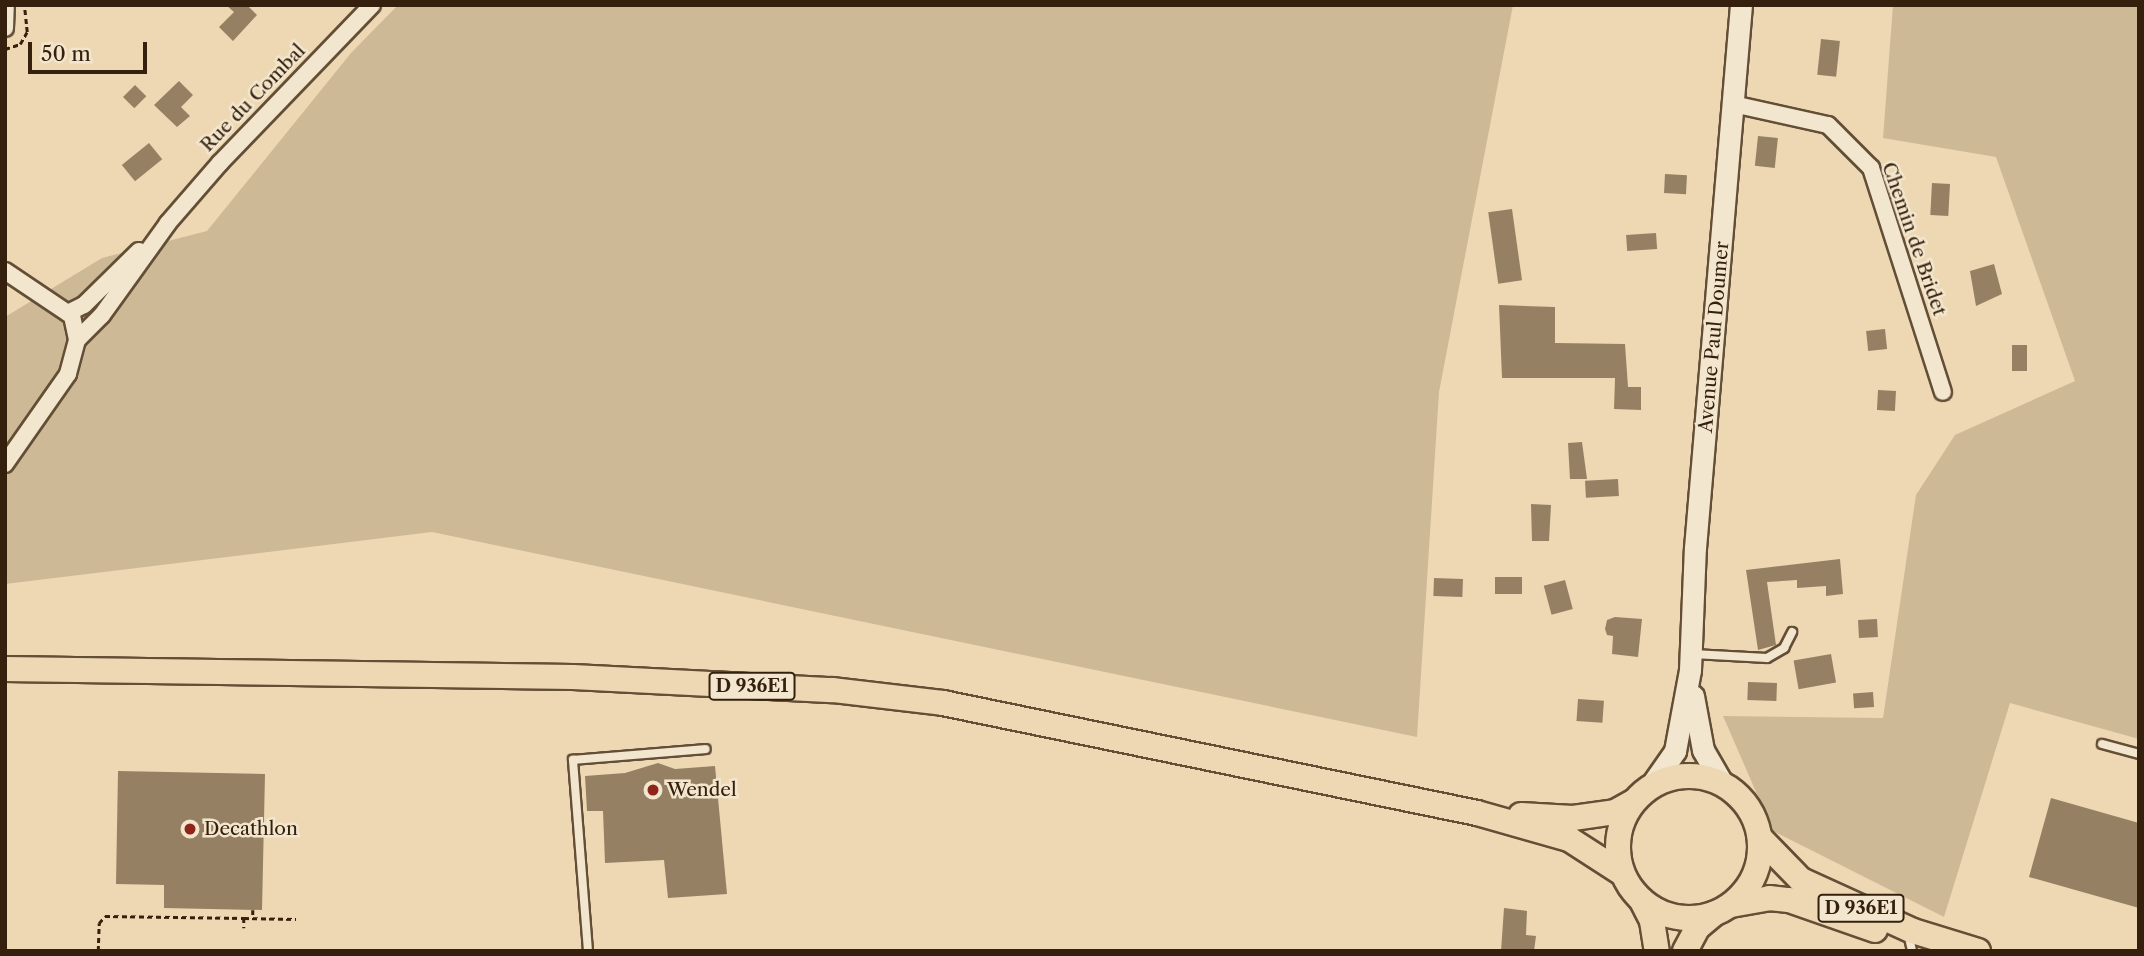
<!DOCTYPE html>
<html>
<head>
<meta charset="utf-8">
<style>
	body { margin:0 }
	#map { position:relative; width:2144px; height:956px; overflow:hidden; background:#edd8b3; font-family:"Libre Caslon Text",serif }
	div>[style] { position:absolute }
	.green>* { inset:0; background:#ceb997 }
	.building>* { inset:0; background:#958063; transform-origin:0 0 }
	.path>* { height:2.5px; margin-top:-1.25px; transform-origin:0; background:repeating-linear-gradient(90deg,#35200d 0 5px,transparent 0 8.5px) }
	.roads { filter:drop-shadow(2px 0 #634e36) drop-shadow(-2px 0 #634e36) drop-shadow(0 2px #634e36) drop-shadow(0 -2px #634e36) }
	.lane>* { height:8px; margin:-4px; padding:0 4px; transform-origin:4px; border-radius:4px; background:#f3e6ce }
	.street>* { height:16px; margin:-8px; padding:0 8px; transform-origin:8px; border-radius:8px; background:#f3e6ce }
	.secondary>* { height:21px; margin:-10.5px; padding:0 10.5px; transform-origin:10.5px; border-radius:10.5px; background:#f3e6ce }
	.primary>* { height:24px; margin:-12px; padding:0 12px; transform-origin:12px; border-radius:12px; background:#edd8b3 }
	.primary>.ring { margin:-12px; padding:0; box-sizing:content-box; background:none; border:24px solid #edd8b3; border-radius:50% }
	.dots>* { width:19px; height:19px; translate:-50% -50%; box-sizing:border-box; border:4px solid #f3e6ce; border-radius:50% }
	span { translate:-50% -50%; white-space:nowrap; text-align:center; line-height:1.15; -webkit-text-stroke:5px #f3e6ce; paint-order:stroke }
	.shield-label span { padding:2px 5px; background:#f3e6ce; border:2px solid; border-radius:5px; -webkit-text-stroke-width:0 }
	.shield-label { font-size:18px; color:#35200d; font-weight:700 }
	.street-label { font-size:19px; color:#35200d }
	.poi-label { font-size:19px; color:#35200d }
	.left { translate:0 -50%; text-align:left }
	.frame { position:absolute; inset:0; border:7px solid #35200d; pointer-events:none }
	.scale { position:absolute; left:28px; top:42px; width:119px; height:32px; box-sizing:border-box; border:4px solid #35200d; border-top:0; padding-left:9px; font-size:21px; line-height:24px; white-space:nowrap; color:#35200d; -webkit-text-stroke:5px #f3e6ce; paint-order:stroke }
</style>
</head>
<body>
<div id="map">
	<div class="green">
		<div style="clip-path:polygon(398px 5px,1513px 5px,1439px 392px,1417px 737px,432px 532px,5px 584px,5px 317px,102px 258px,207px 231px,351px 53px)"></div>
		<div style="clip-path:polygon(1893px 5px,2139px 5px,2139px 739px,2010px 703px,1944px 917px,1773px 831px,1723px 716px,1883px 718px,1916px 495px,1955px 435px,2075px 381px,1996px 157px,1883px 138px)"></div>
	</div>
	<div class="building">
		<div style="clip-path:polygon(226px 5px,247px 5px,257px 15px,233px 41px,219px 27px,234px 12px)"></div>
		<div style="left:1821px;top:39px;width:19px;height:36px;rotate:6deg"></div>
		<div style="clip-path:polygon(179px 81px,193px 95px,181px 107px,190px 116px,177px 127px,154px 105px)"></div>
		<div style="left:135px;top:85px;width:16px;height:17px;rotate:45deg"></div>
		<div style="left:1758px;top:136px;width:20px;height:30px;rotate:6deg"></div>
		<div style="left:149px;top:143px;width:21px;height:35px;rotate:51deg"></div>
		<div style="left:1665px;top:174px;width:22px;height:19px;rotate:3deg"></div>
		<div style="left:1932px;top:183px;width:18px;height:32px;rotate:3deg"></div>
		<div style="left:1512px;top:209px;width:72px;height:24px;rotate:82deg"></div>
		<div style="left:1656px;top:233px;width:16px;height:30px;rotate:86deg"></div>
		<div style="clip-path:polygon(1994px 264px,2002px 294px,1976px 306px,1970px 271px)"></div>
		<div style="clip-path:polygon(1499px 305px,1555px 307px,1555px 343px,1625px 344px,1628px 387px,1641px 387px,1641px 410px,1614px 409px,1615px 378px,1502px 378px)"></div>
		<div style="left:1885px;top:329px;width:20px;height:19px;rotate:84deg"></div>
		<div style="left:2012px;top:345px;width:15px;height:26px"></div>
		<div style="left:1878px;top:390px;width:18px;height:20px;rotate:3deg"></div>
		<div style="clip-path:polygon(1582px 442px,1587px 479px,1570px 479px,1568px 443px)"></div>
		<div style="left:1618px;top:479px;width:17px;height:33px;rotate:87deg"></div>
		<div style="clip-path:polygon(1531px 504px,1551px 505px,1549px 541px,1532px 541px)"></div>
		<div style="clip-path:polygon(1840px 559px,1843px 594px,1826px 596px,1826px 586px,1797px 588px,1797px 580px,1767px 582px,1776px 645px,1758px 650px,1746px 570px)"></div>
		<div style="left:1495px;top:577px;width:27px;height:17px"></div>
		<div style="left:1434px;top:578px;width:29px;height:18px;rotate:2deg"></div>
		<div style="left:1565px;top:580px;width:30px;height:22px;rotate:75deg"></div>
		<div style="clip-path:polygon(1615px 617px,1642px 619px,1638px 657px,1612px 654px,1613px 636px,1607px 635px,1605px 629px,1607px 620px)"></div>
		<div style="left:1877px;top:619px;width:18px;height:19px;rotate:87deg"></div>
		<div style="left:1831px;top:654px;width:29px;height:38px;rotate:80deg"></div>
		<div style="left:1748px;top:682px;width:29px;height:18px;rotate:2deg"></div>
		<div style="left:1873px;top:692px;width:15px;height:20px;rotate:86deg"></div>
		<div style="left:1578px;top:699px;width:26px;height:22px;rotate:4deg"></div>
		<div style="clip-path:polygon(658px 763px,675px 769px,715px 766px,727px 894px,668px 898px,664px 860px,605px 863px,603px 811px,587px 811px,585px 776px,625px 773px)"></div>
		<div style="clip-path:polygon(118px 771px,265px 774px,262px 910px,164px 908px,164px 885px,116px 884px)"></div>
		<div style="clip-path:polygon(2051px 798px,2139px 823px,2139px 908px,2029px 877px)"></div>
		<div style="clip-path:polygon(1504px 908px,1527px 911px,1526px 935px,1536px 936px,1534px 951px,1501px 951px)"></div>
	</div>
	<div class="path">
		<div style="left:5px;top:49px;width:16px;rotate:-18deg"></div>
		<div style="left:20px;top:44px;width:14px;rotate:-60deg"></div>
		<div style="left:27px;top:32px;width:27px;rotate:-96deg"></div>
		<div style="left:253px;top:910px;width:8px;rotate:90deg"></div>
		<div style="left:244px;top:918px;width:52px;rotate:1.1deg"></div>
		<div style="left:98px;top:951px;width:28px;rotate:-88deg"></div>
		<div style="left:99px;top:923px;width:9px;rotate:-49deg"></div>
		<div style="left:105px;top:916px;width:139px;rotate:0.8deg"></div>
		<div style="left:244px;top:918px;width:10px;rotate:90deg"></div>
	</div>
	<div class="roads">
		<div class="lane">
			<div style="left:1693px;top:654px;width:74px;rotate:3.1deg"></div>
			<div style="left:1767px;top:658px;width:20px;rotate:-30deg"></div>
			<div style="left:1784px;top:648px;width:18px;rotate:-63deg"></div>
			<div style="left:2102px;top:744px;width:38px;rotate:15deg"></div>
			<div style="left:1910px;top:942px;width:9px;rotate:77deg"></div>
			<div style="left:588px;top:951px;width:192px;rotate:-94.5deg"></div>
			<div style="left:573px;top:760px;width:133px;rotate:-4.7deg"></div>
		</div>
		<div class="street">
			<div style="left:5px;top:28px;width:23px;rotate:-88deg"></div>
			<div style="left:1733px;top:104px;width:97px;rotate:12.5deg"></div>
			<div style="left:1828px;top:125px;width:61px;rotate:45deg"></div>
			<div style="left:1871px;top:168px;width:235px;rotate:72.2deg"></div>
			<div style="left:5px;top:271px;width:81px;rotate:33.9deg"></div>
			<div style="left:72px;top:316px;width:25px;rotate:78deg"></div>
			<div style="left:77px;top:340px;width:35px;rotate:105deg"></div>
			<div style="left:68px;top:374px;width:110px;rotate:125deg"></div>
			<div style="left:68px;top:313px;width:18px;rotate:-27deg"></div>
			<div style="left:84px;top:305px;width:77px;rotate:-44.5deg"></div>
			<div style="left:77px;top:340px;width:35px;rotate:-45deg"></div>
			<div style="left:102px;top:315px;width:113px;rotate:-54.3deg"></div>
			<div style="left:168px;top:223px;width:79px;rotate:-49.1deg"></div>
			<div style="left:220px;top:163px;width:219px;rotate:-46.1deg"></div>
		</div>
		<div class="secondary">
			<div style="left:1693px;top:696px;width:55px;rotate:79.5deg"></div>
			<div style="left:1703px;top:750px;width:39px;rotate:60deg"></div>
			<div style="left:1650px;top:787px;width:44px;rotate:-55.2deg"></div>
			<div style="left:1675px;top:751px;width:82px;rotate:-79.5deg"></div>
			<div style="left:1690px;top:670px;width:122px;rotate:-87.7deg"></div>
			<div style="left:1695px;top:548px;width:545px;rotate:-85.16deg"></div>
		</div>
		<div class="primary">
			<div style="left:5px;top:669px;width:568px;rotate:0.81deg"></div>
			<div style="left:573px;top:677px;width:260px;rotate:2.9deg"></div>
			<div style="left:833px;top:690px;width:111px;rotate:6.7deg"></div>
			<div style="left:943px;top:703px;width:545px;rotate:11.64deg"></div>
			<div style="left:1477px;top:813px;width:96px;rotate:15.8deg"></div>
			<div style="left:1569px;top:839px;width:63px;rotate:32.7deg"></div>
			<div class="ring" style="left:1618px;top:776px;width:118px;height:118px"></div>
			<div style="left:1521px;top:815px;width:52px;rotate:3.3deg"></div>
			<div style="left:1573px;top:818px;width:42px;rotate:-8.1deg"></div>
			<div style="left:1615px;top:812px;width:21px;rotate:-29deg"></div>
			<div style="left:1761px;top:839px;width:57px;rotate:45.7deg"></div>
			<div style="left:1801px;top:880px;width:123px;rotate:24.5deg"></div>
			<div style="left:1913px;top:931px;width:68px;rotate:17.1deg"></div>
			<div style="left:1642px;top:901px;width:22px;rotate:63deg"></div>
			<div style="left:1652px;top:921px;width:30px;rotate:81deg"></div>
			<div style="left:1731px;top:905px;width:39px;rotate:-10deg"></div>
			<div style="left:1769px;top:898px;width:20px;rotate:6deg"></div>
			<div style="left:1789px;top:900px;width:91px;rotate:19.2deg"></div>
			<div style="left:1685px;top:951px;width:26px;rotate:-62deg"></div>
			<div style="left:1697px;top:928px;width:23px;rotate:-40deg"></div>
		</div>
	</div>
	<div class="dots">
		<div style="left:653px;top:790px;background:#8f2418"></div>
		<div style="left:190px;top:829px;background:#8f2418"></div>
	</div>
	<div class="shield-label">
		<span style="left:752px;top:686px">D 936E1</span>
		<span style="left:1861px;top:908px">D 936E1</span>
	</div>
	<div class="street-label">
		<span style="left:253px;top:98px;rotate:-46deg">Rue du Combal</span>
		<span style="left:1914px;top:239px;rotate:71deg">Chemin de Bridet</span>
		<span style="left:1714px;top:337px;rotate:-85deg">Avenue Paul Doumer</span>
	</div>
	<div class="poi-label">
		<span class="left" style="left:667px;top:790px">Wendel</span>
		<span class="left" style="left:204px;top:829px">Decathlon</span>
	</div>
	<div class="frame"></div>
	<div class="scale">50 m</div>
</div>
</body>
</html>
